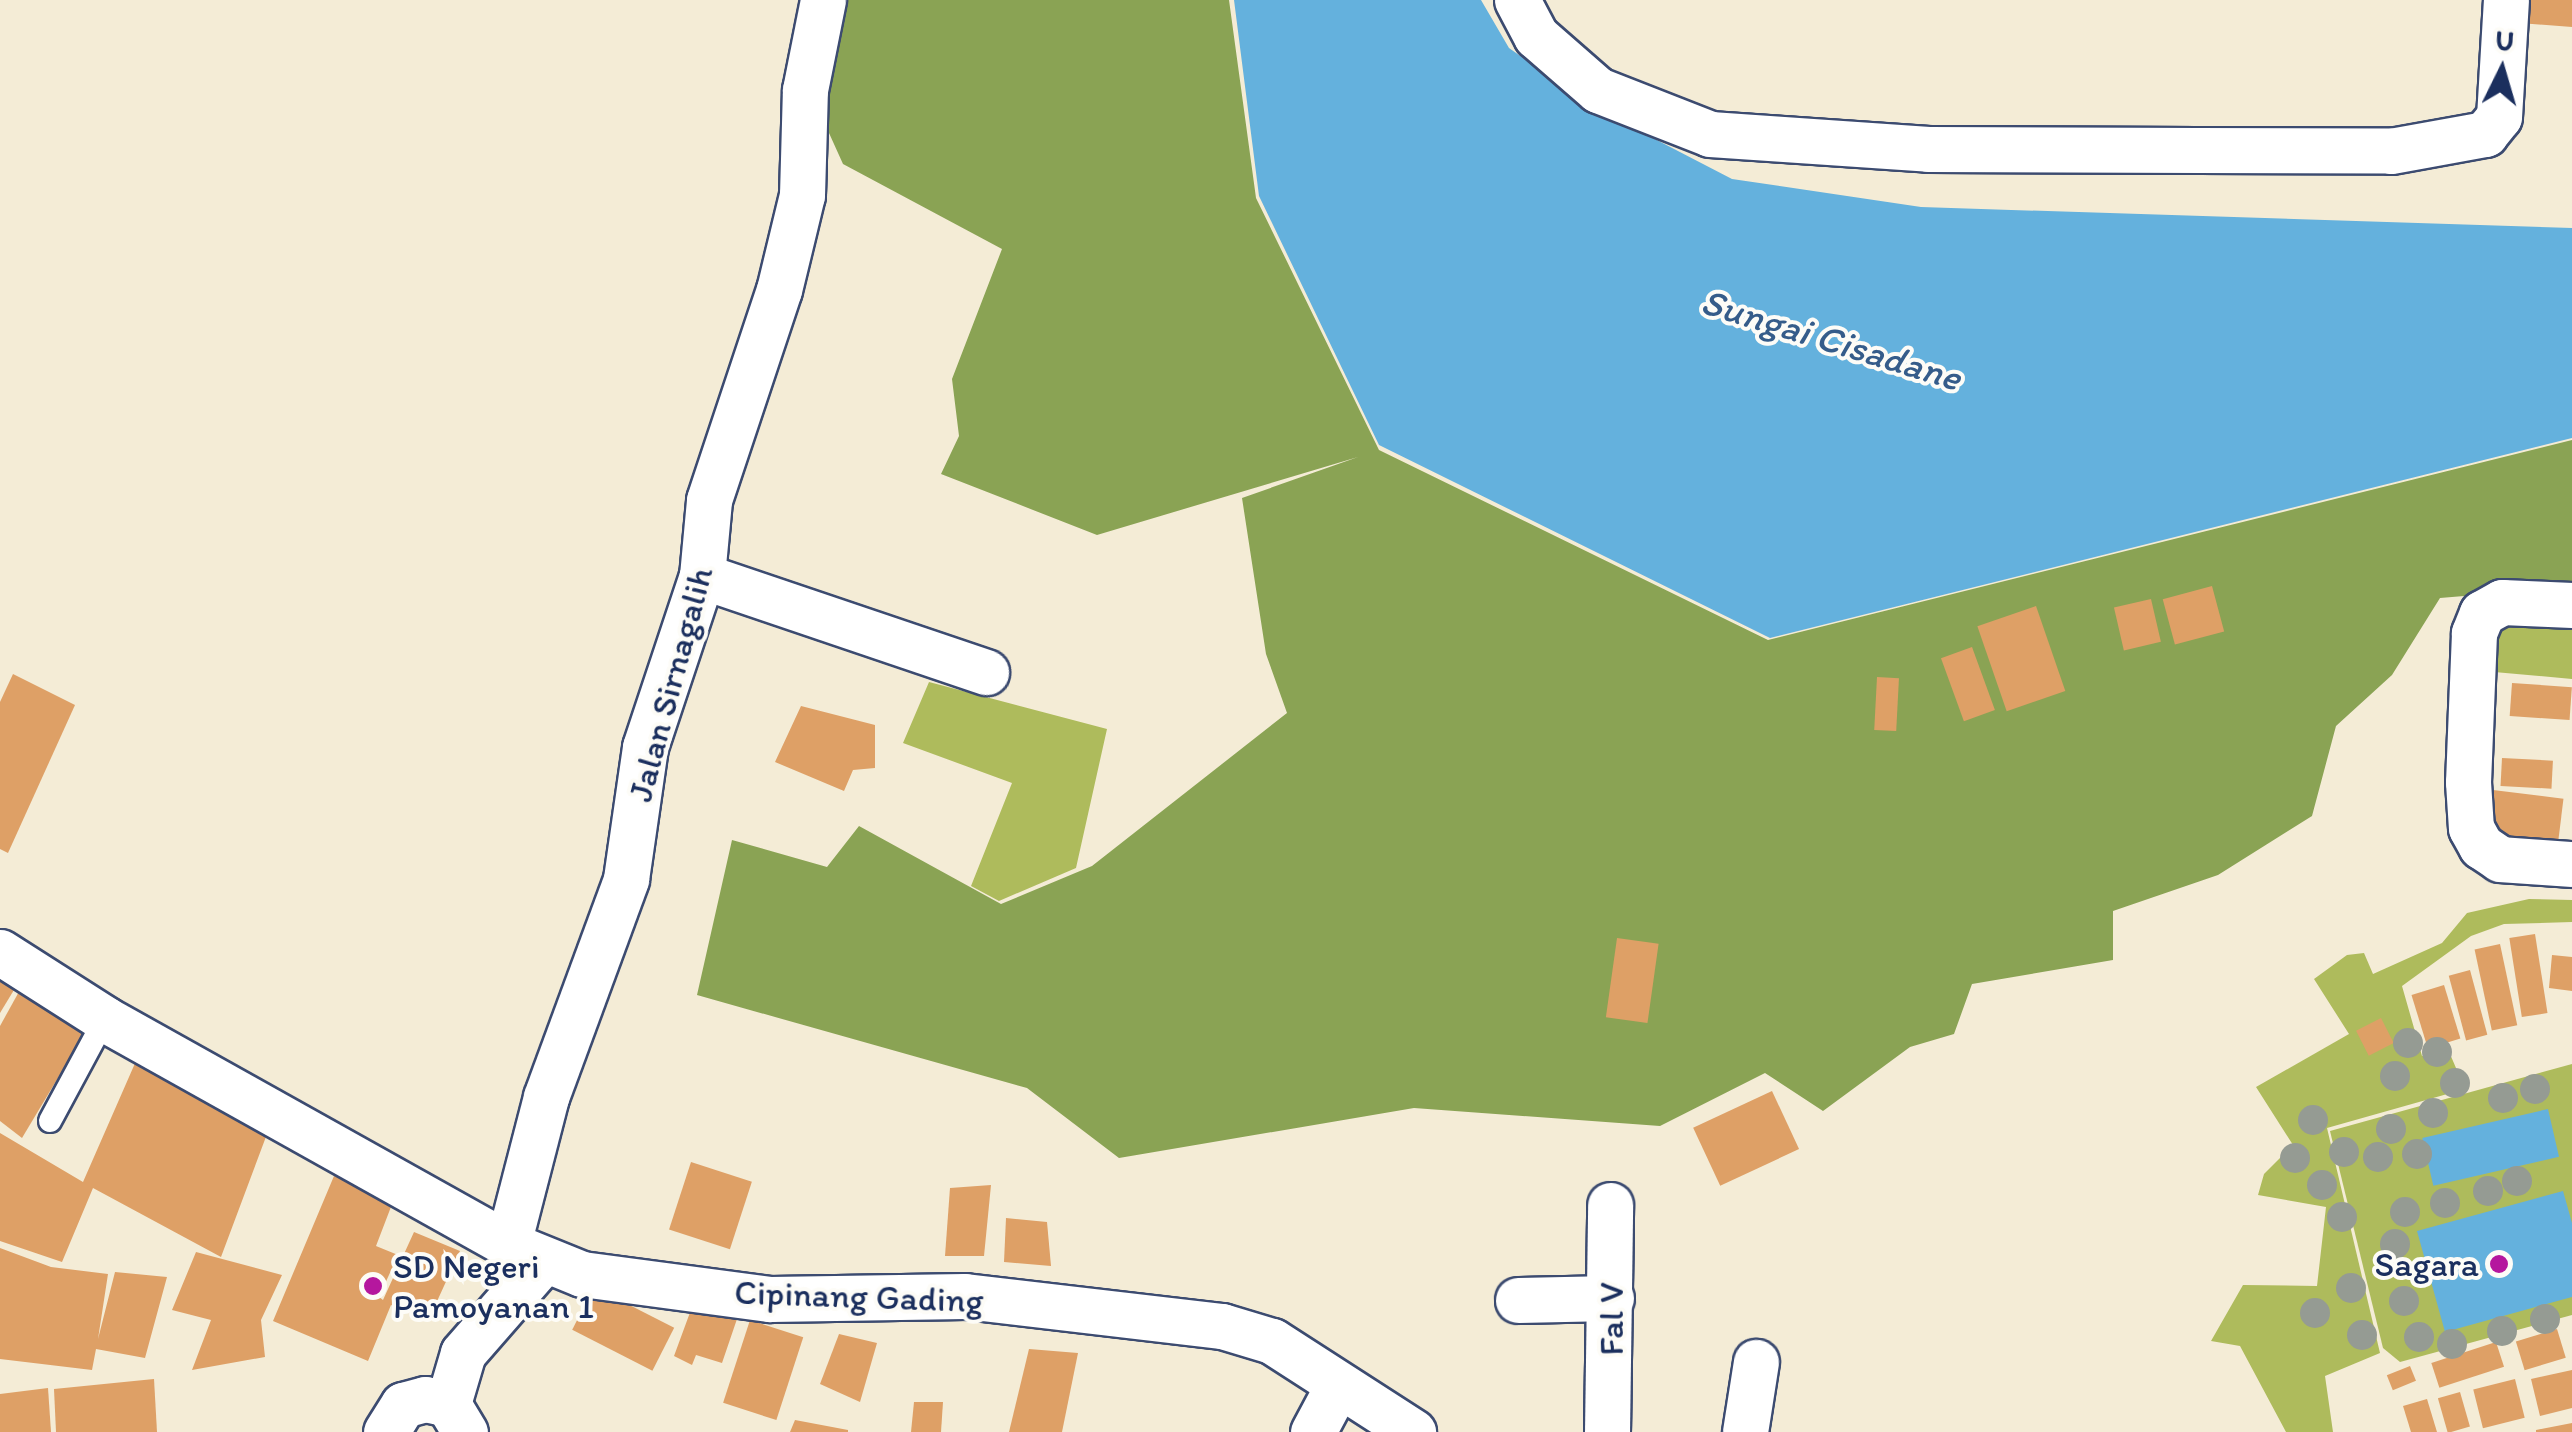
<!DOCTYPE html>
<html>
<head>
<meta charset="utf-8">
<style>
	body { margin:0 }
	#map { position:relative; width:2572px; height:1432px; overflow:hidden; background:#f4ecd6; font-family:Itim,sans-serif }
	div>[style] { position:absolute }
	.green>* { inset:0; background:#aebb5c }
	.forest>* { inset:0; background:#8aa354 }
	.water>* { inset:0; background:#64b1dd; transform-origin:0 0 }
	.building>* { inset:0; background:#dea066; transform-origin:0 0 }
	.roads { filter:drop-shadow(2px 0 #3c4b70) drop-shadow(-2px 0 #3c4b70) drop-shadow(0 2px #3c4b70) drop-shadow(0 -2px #3c4b70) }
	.service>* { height:22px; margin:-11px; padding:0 11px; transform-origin:11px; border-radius:11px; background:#fff }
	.minor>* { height:45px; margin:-22.5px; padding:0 22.5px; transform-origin:22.5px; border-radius:22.5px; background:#fff }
	.trees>* { width:30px; height:30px; margin:-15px; border-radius:50%; background:#959b93 }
	.dots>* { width:28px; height:28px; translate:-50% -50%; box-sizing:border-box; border:5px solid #fdfcf7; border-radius:50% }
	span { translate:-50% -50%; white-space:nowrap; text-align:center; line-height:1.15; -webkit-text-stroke:8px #fdfcf7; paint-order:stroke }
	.street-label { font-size:35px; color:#1b2f5e }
	.poi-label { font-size:35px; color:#1b2f5e }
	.right { translate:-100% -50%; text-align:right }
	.left { translate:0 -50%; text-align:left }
	.water-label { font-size:38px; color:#355c8a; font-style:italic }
	.north { position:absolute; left:2452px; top:20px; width:100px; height:100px; -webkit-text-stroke:8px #fdfcf7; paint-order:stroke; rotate:5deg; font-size:28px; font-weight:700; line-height:40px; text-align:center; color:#1b2f5e }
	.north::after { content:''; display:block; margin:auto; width:35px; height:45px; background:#1b2f5e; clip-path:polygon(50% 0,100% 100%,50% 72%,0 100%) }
</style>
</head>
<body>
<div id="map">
	<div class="green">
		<div style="clip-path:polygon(2491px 622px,2572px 622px,2572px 679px,2483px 671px)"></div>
		<div style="clip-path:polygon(929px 682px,1107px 729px,1076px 868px,999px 901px,971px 886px,1012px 783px,903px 743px)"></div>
		<div style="clip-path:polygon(2529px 899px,2572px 900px,2572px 922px,2504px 924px,2471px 936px,2402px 986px,2422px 1056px,2450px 1054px,2465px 1089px,2327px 1128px,2380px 1353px,2325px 1376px,2333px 1432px,2286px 1432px,2240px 1346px,2211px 1341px,2243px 1285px,2317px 1286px,2326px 1207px,2258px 1195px,2264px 1174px,2293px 1145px,2256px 1087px,2349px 1034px,2314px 979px,2347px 955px,2364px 953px,2373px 974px,2442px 943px,2467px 913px)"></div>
		<div style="clip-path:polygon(2572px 1064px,2572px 1315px,2400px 1362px,2383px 1348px,2330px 1131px)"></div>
	</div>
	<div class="forest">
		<div style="clip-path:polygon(844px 0,1229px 0,1256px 198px,1379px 450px,1768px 640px,2572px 440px,2572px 587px,2440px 598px,2392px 675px,2336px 726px,2312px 816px,2218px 875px,2113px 911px,2113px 960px,1972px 984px,1954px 1034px,1910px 1047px,1823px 1111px,1765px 1073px,1660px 1126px,1414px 1108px,1119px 1158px,1027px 1088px,697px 995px,732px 840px,827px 867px,859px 826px,1001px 904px,1092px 866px,1287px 713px,1266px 654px,1242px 498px,1358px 457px,1097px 535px,941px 474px,959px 436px,952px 379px,1002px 249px,843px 164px,815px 102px)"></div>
	</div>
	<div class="water">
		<div style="clip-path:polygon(1234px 0,1481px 0,1509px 48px,1593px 107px,1732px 179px,1921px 207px,2572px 228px,2572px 438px,1770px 638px,1379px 445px,1259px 196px)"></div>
		<div style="left:2548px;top:1109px;width:49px;height:129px;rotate:77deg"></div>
		<div style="clip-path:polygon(2563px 1191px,2572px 1223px,2572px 1297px,2445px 1332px,2417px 1231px)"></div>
	</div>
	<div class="building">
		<div style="clip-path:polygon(2507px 0,2572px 0,2572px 27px,2506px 22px)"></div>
		<div style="left:2212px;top:586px;width:47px;height:51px;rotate:75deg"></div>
		<div style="left:2151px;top:599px;width:44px;height:38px;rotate:77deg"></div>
		<div style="left:2036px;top:606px;width:90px;height:62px;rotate:71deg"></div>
		<div style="left:1972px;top:647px;width:67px;height:33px;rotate:70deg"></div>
		<div style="clip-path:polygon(13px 674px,75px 705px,8px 853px,0 849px,0 702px)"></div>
		<div style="left:1877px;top:677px;width:22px;height:53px;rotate:3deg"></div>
		<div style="left:2512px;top:683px;width:60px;height:33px;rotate:4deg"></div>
		<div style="clip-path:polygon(801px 706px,875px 725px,875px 768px,853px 770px,844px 791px,775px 762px)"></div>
		<div style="left:2502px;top:758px;width:51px;height:28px;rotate:3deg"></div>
		<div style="left:2493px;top:790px;width:71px;height:45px;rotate:7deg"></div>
		<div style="left:2535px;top:934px;width:80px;height:26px;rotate:81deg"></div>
		<div style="left:1617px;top:938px;width:42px;height:80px;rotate:8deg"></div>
		<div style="left:2500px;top:944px;width:83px;height:26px;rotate:78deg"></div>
		<div style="clip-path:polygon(2552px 955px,2572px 957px,2572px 991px,2549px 988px)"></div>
		<div style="clip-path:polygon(0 967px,20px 980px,0 1013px)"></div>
		<div style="left:2470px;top:970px;width:67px;height:22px;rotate:75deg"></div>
		<div style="clip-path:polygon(26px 979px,92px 1021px,22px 1138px,0 1121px,0 1026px)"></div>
		<div style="left:2444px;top:985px;width:56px;height:34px;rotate:73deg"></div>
		<div style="left:2381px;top:1018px;width:28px;height:28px;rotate:63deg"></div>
		<div style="clip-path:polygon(136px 1061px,270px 1126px,221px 1257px,93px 1188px,62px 1262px,0 1241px,0 1133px,83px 1182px)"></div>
		<div style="left:1772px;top:1091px;width:64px;height:87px;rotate:65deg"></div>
		<div style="left:691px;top:1162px;width:64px;height:71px;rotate:18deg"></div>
		<div style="clip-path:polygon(334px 1176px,394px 1199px,376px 1246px,398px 1255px,379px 1297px,383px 1300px,414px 1232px,460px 1251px,428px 1321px,391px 1305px,368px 1361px,273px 1321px)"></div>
		<div style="clip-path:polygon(991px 1185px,984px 1256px,945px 1256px,950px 1188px)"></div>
		<div style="clip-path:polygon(1006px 1218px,1047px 1222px,1051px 1266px,1004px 1262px)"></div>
		<div style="clip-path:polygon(0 1248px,51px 1267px,108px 1274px,98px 1339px,115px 1272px,167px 1277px,145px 1358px,96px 1349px,92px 1370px,0 1359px)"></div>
		<div style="clip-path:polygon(196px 1252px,282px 1275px,261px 1320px,265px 1357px,192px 1370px,211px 1320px,172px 1310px)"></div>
		<div style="left:594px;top:1287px;width:90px;height:48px;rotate:27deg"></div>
		<div style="clip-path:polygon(692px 1307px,737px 1319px,722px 1363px,696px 1355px,692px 1365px,674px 1356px)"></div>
		<div style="left:750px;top:1320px;width:56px;height:87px;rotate:18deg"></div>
		<div style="left:2557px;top:1329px;width:30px;height:43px;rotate:73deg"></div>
		<div style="clip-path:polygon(839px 1334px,877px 1343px,860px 1402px,820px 1384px)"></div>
		<div style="left:2496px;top:1342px;width:26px;height:68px;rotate:72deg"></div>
		<div style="clip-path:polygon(1029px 1349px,1078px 1353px,1062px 1432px,1009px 1432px)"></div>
		<div style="left:2410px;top:1366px;width:16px;height:25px;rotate:68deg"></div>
		<div style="clip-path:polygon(2572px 1370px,2572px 1408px,2540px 1416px,2531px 1379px)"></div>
		<div style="clip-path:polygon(154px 1379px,157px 1432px,56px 1432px,54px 1389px)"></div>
		<div style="left:2515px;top:1379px;width:40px;height:43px;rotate:76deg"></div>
		<div style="clip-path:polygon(48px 1388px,51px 1432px,0 1432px,0 1394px)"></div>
		<div style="left:2460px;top:1392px;width:36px;height:23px;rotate:74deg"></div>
		<div style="clip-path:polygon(2427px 1399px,2437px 1432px,2411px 1432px,2403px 1406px)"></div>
		<div style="clip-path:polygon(914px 1402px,943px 1402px,941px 1432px,911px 1432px)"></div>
		<div style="clip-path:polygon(795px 1420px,848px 1430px,848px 1432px,790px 1432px)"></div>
		<div style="clip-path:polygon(2572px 1423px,2572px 1432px,2536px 1432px,2536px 1430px)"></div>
	</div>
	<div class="roads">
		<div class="service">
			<div style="left:50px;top:1121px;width:116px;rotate:-61.7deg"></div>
		</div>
		<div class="minor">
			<div style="left:1517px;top:0;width:41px;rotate:62.2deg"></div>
			<div style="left:1536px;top:36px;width:82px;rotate:41.1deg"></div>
			<div style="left:1598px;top:90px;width:120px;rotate:21.4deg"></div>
			<div style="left:1710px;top:134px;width:219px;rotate:3.9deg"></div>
			<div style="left:1928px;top:149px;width:463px;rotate:0.2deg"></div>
			<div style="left:2391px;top:151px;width:96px;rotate:-10.3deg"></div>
			<div style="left:2485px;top:134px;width:22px;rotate:-51deg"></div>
			<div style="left:2499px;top:117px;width:117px;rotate:-86.6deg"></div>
			<div style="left:702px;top:576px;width:300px;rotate:18.7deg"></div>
			<div style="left:2572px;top:605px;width:70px;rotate:-177.5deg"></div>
			<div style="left:2502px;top:602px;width:23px;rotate:151deg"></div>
			<div style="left:2482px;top:613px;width:22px;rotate:112deg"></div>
			<div style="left:2474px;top:633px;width:149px;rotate:92.3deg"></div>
			<div style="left:2468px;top:782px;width:46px;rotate:86.3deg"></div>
			<div style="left:2471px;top:828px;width:21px;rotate:61deg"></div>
			<div style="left:2481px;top:846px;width:23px;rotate:34deg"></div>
			<div style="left:2500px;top:859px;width:72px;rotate:4deg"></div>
			<div style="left:0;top:952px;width:125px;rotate:32.5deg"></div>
			<div style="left:105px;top:1019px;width:462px;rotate:29.2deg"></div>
			<div style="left:508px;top:1244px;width:80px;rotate:22.1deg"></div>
			<div style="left:582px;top:1274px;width:190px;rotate:7.6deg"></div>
			<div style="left:770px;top:1299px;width:195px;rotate:-0.9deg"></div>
			<div style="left:965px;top:1296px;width:259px;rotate:6.7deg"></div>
			<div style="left:1222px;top:1326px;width:52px;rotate:16.7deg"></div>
			<div style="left:1272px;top:1341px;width:168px;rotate:32.8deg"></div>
			<div style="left:508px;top:1244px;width:152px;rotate:-75.5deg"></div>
			<div style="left:546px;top:1097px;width:232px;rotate:-69.8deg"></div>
			<div style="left:626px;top:879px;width:133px;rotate:-81.8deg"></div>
			<div style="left:645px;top:747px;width:180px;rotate:-71.6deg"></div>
			<div style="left:702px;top:576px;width:76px;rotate:-84.7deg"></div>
			<div style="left:709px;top:500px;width:221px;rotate:-71.6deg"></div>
			<div style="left:779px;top:290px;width:98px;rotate:-76.4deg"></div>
			<div style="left:802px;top:195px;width:105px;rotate:-88.4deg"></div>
			<div style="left:805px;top:90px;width:92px;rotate:-78.7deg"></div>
			<div style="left:1518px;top:1300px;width:93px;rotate:-1.2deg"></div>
			<div style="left:448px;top:1404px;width:53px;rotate:-73.6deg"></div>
			<div style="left:463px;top:1353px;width:123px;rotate:-48.9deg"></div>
			<div style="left:386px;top:1432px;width:32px;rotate:-58deg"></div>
			<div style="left:403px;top:1405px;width:23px;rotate:-15deg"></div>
			<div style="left:425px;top:1399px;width:24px;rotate:12deg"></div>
			<div style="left:448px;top:1404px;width:33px;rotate:59deg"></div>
			<div style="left:1313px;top:1432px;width:51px;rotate:-61.9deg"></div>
			<div style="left:1607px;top:1432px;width:227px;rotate:-89.2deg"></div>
			<div style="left:1745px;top:1432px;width:71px;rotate:-81.1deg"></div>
		</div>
	</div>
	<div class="trees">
		<div style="left:2408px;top:1043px"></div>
		<div style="left:2437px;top:1052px"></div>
		<div style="left:2395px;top:1076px"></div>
		<div style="left:2455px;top:1083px"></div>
		<div style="left:2535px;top:1089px"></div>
		<div style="left:2503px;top:1098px"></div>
		<div style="left:2433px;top:1113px"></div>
		<div style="left:2313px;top:1120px"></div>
		<div style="left:2391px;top:1129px"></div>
		<div style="left:2344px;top:1152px"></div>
		<div style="left:2417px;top:1154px"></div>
		<div style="left:2378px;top:1157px"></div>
		<div style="left:2295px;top:1158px"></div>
		<div style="left:2517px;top:1181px"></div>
		<div style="left:2322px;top:1185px"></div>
		<div style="left:2488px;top:1191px"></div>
		<div style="left:2445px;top:1203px"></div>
		<div style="left:2405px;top:1212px"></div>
		<div style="left:2342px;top:1217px"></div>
		<div style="left:2395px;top:1244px"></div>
		<div style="left:2351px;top:1288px"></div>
		<div style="left:2404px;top:1301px"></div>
		<div style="left:2315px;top:1313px"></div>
		<div style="left:2545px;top:1319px"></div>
		<div style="left:2502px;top:1331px"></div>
		<div style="left:2362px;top:1335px"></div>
		<div style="left:2419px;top:1337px"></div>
		<div style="left:2452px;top:1344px"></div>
	</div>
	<div class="dots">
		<div style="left:2499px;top:1264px;background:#b5179e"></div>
		<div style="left:373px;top:1286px;background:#b5179e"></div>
	</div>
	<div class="street-label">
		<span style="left:670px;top:684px;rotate:-75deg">Jalan Sirnagalih</span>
		<span style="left:859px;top:1296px;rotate:2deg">Cipinang Gading</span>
		<span style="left:1611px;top:1319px;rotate:-90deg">Fal V</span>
	</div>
	<div class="poi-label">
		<span class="right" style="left:2479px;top:1264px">Sagara</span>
		<span class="left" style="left:393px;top:1286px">SD Negeri<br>Pamoyanan 1</span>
	</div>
	<div class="water-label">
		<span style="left:1831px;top:340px;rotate:17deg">Sungai Cisadane</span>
	</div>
	<div class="north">U</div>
</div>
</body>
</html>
